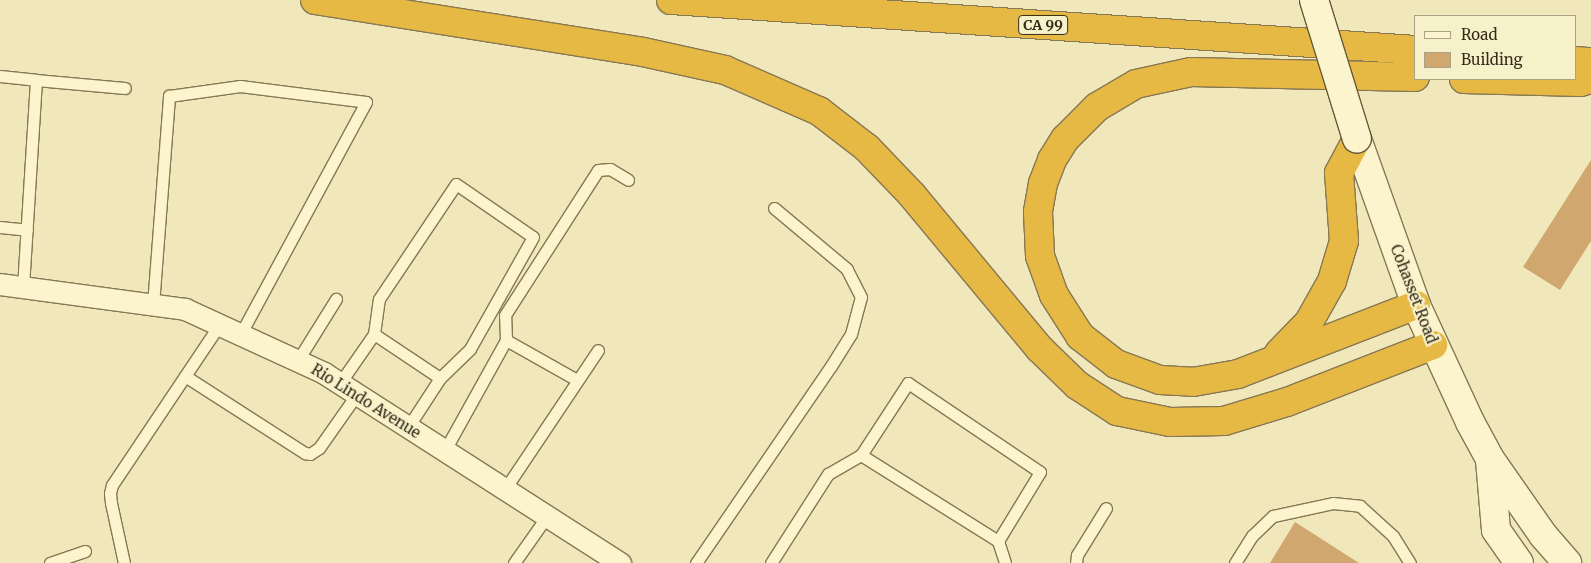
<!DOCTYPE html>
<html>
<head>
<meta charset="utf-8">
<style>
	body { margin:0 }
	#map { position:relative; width:1591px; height:563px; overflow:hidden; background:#f0e8ba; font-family:Merriweather,serif }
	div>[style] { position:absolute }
	.building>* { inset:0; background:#d0a76e }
	.roads { filter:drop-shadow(1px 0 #877754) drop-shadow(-1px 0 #877754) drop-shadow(0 1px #877754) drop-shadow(0 -1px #877754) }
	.service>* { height:11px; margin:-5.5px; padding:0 5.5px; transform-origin:5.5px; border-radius:5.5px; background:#fbf4cd }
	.minor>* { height:21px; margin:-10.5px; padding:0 10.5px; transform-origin:10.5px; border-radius:10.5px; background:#fbf4cd }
	.secondary>* { height:28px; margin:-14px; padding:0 14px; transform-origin:14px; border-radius:14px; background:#fbf4cd }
	.motorway>* { height:28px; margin:-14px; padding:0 14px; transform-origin:14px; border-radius:14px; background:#e6b944 }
	.bridges { filter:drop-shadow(1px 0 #685837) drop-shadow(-1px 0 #685837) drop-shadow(0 1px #685837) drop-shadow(0 -1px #685837) }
	.secondary-bridge>* { height:28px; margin:-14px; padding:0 14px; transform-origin:14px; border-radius:14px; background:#fbf4cd }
	span { translate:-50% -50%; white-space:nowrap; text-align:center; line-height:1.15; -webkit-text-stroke:4.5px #f7f1ca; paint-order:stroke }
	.shield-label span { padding:1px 4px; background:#f7f1ca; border:1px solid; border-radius:4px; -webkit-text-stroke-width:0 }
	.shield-label { font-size:14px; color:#352b1a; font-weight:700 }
	.street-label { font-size:15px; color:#352b1a }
	.legend { position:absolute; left:1414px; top:15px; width:162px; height:65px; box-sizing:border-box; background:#f7f1ca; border:1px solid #a9a284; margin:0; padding:6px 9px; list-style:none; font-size:15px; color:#352b1a }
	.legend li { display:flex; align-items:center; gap:10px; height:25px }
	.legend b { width:25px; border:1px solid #a9a284 }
</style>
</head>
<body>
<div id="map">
	<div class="building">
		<div style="clip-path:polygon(1591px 160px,1591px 241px,1560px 290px,1523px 267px)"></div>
		<div style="clip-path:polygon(1295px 522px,1359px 563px,1270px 563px)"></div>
	</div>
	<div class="roads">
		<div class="service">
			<div style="left:0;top:76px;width:36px;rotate:6deg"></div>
			<div style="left:36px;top:80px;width:207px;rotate:93.6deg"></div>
			<div style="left:36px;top:80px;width:89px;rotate:5.1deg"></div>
			<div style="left:0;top:227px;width:27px;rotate:6deg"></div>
			<div style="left:153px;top:305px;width:210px;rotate:-85.6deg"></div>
			<div style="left:169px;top:96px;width:72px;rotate:-8deg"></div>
			<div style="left:240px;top:86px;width:127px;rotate:7.2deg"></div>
			<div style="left:366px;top:102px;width:265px;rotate:118.4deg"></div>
			<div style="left:374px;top:334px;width:35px;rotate:-82deg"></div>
			<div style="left:379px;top:299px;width:138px;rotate:-56.2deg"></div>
			<div style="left:456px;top:184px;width:93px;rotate:34.5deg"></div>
			<div style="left:533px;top:237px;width:129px;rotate:119.4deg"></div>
			<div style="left:470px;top:349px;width:42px;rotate:136deg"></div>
			<div style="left:506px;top:340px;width:81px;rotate:29.4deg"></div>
			<div style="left:298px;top:360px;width:72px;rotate:-58.1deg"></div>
			<div style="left:185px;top:376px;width:143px;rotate:32.7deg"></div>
			<div style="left:305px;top:453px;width:5px;rotate:11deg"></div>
			<div style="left:310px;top:454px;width:11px;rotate:-34deg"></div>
			<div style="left:319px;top:448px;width:66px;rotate:-54.9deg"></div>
			<div style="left:340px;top:383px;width:60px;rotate:-55.2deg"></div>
			<div style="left:374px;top:334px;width:79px;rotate:33.7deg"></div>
			<div style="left:440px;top:378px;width:59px;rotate:123.1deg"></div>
			<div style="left:445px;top:450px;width:126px;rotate:-61deg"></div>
			<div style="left:506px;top:340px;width:25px;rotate:-92deg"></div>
			<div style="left:505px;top:315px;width:172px;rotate:-57.3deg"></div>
			<div style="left:598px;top:170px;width:12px;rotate:-5deg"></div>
			<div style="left:610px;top:169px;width:21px;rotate:31deg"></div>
			<div style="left:861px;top:455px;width:162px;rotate:32.1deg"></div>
			<div style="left:998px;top:541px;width:23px;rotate:72deg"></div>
			<div style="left:505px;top:489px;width:167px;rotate:-56.2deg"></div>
			<div style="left:50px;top:563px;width:37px;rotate:-19deg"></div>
			<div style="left:124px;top:563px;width:61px;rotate:-102.2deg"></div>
			<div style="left:111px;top:503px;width:10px;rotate:-96deg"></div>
			<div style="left:110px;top:493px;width:8px;rotate:-76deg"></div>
			<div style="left:112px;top:485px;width:192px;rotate:-56.2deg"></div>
			<div style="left:514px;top:563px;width:57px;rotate:-54.9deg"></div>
			<div style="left:696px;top:563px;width:239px;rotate:-55.6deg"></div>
			<div style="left:831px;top:366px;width:38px;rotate:-58deg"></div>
			<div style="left:851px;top:334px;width:38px;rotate:-75deg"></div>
			<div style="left:861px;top:297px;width:31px;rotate:-117deg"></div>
			<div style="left:847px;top:269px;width:95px;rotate:-140.1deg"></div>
			<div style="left:771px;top:563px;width:106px;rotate:-57.4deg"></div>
			<div style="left:828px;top:474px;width:38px;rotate:-30deg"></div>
			<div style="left:861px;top:455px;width:86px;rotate:-56.9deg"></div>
			<div style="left:908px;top:383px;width:159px;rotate:34deg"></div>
			<div style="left:1040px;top:472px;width:81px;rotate:121.3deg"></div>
			<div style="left:1076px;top:563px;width:8px;rotate:-83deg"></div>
			<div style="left:1077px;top:555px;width:55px;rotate:-58.3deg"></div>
			<div style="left:1235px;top:563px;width:32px;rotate:-58deg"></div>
			<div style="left:1252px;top:536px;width:29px;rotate:-44deg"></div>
			<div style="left:1273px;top:516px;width:61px;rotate:-12.2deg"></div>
			<div style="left:1333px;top:503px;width:27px;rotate:6deg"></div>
			<div style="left:1360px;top:506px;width:45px;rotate:42.3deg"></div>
			<div style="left:1393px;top:536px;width:32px;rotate:58deg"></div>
		</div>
		<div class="minor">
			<div style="left:0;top:284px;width:187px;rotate:7.7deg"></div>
			<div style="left:185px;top:309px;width:153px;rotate:24.7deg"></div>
			<div style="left:324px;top:373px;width:352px;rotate:32.7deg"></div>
		</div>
		<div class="secondary">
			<div style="left:1357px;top:139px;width:176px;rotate:70.4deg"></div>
			<div style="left:1416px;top:305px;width:129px;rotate:65.2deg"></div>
			<div style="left:1470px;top:422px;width:42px;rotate:61.6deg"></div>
			<div style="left:1490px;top:459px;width:93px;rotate:55.1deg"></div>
			<div style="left:1543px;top:535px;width:37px;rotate:49deg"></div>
			<div style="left:1490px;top:460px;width:70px;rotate:85.1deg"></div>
			<div style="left:1496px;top:530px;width:40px;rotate:55.1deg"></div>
		</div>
		<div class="motorway">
			<div style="left:315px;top:0;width:332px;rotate:9deg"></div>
			<div style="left:643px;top:52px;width:84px;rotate:12.4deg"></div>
			<div style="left:725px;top:70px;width:103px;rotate:23.6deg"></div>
			<div style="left:819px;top:111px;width:61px;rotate:37.6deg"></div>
			<div style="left:867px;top:148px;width:65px;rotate:46.2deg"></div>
			<div style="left:912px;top:195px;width:200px;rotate:50.3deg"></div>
			<div style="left:1040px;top:349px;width:52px;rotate:44.2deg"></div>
			<div style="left:1077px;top:385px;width:48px;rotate:33deg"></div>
			<div style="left:1117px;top:411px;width:54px;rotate:11.7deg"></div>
			<div style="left:1170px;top:422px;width:54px;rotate:-1.1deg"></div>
			<div style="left:1224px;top:421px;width:66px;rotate:-16.8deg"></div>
			<div style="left:1287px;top:402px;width:157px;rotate:-21.3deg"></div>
			<div style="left:671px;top:0;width:746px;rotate:3.84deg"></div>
			<div style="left:1575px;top:61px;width:16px;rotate:4deg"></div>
			<div style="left:1415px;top:77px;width:224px;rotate:-178.7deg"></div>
			<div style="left:1191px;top:72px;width:56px;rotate:167.7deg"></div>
			<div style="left:1136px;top:84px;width:45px;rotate:149.5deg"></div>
			<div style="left:1097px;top:107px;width:45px;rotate:135deg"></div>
			<div style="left:1065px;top:139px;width:25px;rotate:122deg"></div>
			<div style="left:1052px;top:160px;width:25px;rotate:111deg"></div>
			<div style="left:1043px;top:183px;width:29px;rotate:100deg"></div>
			<div style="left:1038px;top:212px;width:44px;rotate:87.4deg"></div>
			<div style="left:1040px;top:256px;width:41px;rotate:70.3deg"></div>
			<div style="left:1054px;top:295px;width:49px;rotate:57.6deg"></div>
			<div style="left:1080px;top:336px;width:46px;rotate:37.9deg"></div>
			<div style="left:1116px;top:364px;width:47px;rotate:20deg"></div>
			<div style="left:1160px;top:380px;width:33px;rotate:3deg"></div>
			<div style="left:1193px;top:382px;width:46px;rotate:-10.1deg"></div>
			<div style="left:1238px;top:374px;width:191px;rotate:-21.2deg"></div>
			<div style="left:1464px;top:79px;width:116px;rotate:1.5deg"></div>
			<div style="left:1580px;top:82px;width:11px;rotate:-15deg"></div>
			<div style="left:1279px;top:353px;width:43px;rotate:-45.9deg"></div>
			<div style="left:1309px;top:322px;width:47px;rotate:-60.7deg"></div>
			<div style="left:1332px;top:281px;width:42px;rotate:-73.3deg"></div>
			<div style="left:1344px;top:241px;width:68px;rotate:-94.2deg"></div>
			<div style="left:1339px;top:173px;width:38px;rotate:-62deg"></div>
		</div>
	</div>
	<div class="bridges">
		<div class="secondary-bridge">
			<div style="left:1314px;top:0;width:145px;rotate:72.8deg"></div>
		</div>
	</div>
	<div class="shield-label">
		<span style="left:1043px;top:25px">CA 99</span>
	</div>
	<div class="street-label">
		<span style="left:1414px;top:294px;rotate:69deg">Cohasset Road</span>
		<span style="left:366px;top:401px;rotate:32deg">Rio Lindo Avenue</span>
	</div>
	<ul class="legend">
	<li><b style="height:6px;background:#fbf4cd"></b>Road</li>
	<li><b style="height:14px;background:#d0a76e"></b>Building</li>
	</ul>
</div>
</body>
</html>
